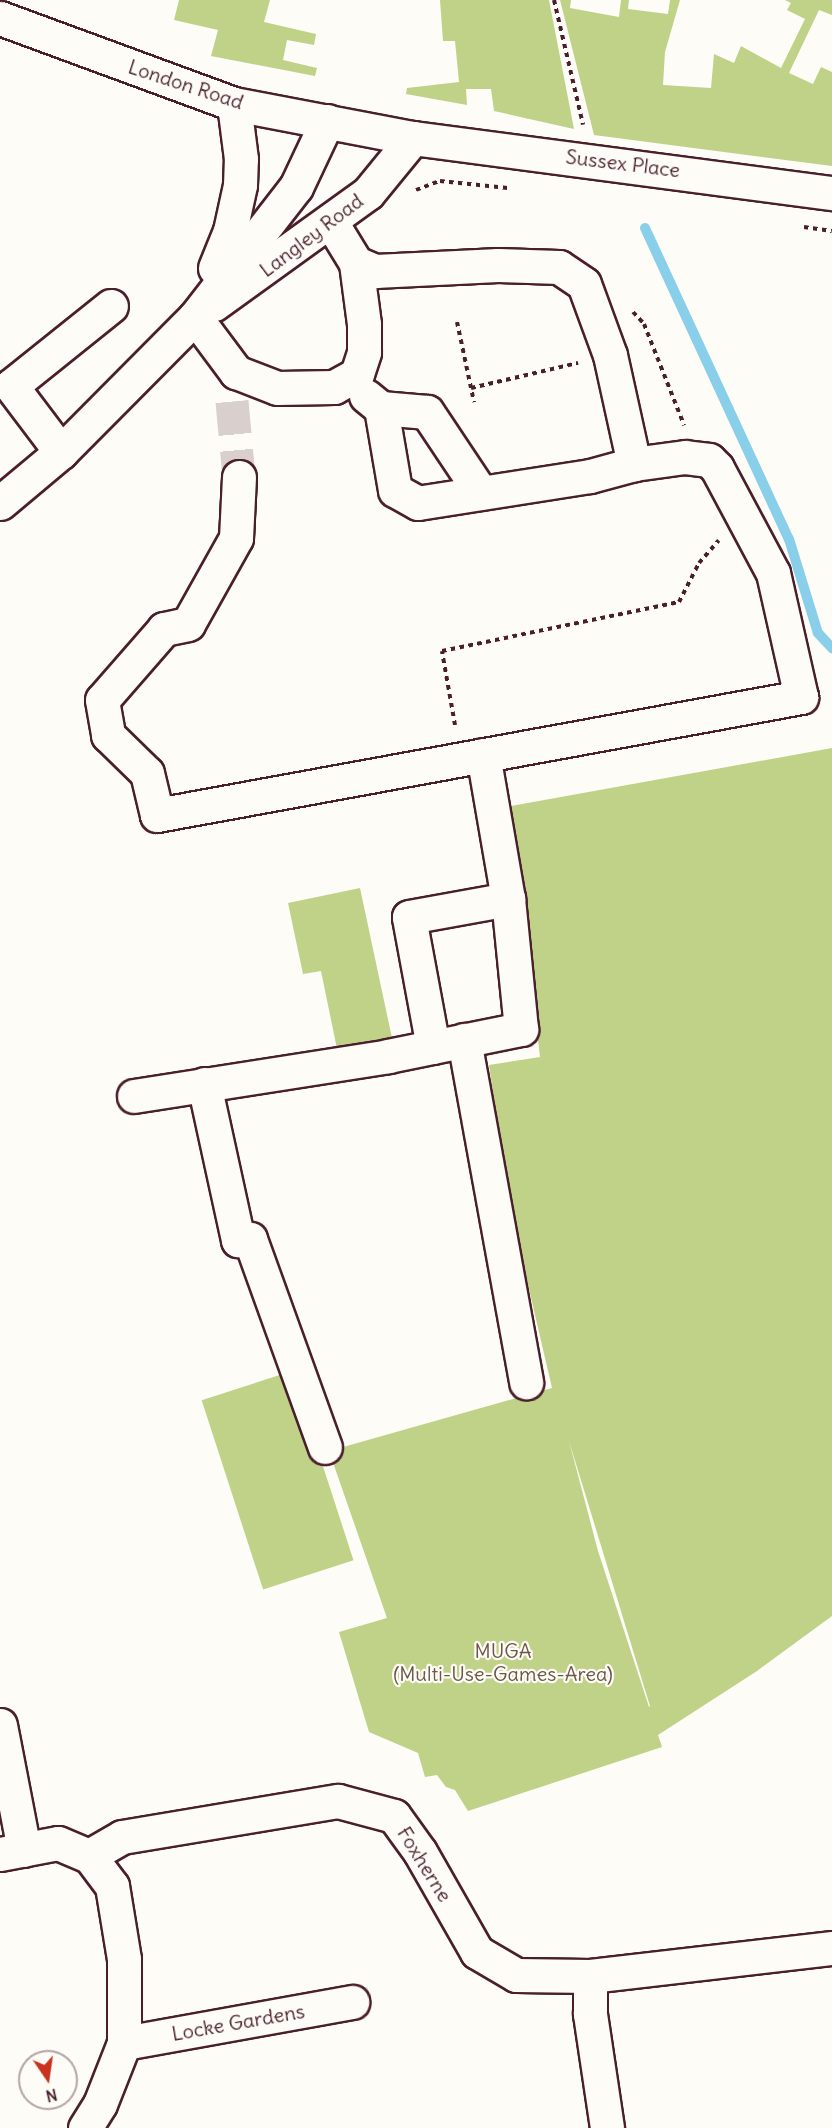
<!DOCTYPE html>
<html>
<head>
<meta charset="utf-8">
<style>
	body { margin:0 }
	#map { position:relative; width:832px; height:2128px; overflow:hidden; background:#fdfcf7; font-family:Delius,sans-serif }
	div>[style] { position:absolute }
	.green>* { inset:0; background:#bfd288; transform-origin:0 0 }
	.stream>* { height:10px; margin:-5px; padding:0 5px; transform-origin:5px; border-radius:5px; background:#89cfea }
	.minor-tunnel>* { height:33px; margin-top:-16.5px; transform-origin:0; background:repeating-linear-gradient(90deg,#d9d0ce 0 33px,transparent 0 49px) }
	.path>* { height:4px; margin-top:-2px; transform-origin:0; background:repeating-linear-gradient(90deg,#4a1f2b 0 4.5px,transparent 0 9px) }
	.roads { filter:drop-shadow(2px 0 #4a1f2b) drop-shadow(-2px 0 #4a1f2b) drop-shadow(0 2px #4a1f2b) drop-shadow(0 -2px #4a1f2b) }
	.minor>* { height:33px; margin:-16.5px; padding:0 16.5px; transform-origin:16.5px; border-radius:16.5px; background:#fdfcf7 }
	.major>* { height:33px; margin:-16.5px; padding:0 16.5px; transform-origin:16.5px; border-radius:16.5px; background:#fdfcf7 }
	span { translate:-50% -50%; white-space:nowrap; text-align:center; line-height:1.15; -webkit-text-stroke:4.5px #fdfcf7; paint-order:stroke }
	.street-label { font-size:20px; color:#4a1f2b }
	.park-label { font-size:20px; color:#6d5547 }
	.north { position:absolute; left:18px; top:2050px; width:60px; height:60px; box-sizing:border-box; background:#fdfcf7; border:2px solid #b5a4a5; border-radius:50%; rotate:167deg; font-size:16px; font-weight:700; line-height:24px; text-align:center; color:#4a1f2b }
	.north::after { content:''; display:block; margin:auto; width:21px; height:27px; background:#c8321e; clip-path:polygon(50% 0,100% 100%,50% 72%,0 100%) }
</style>
</head>
<body>
<div id="map">
	<div class="green">
		<div style="clip-path:polygon(179px 0,270px 0,264px 22px,316px 34px,314px 45px,287px 40px,283px 60px,317px 68px,315px 76px,211px 56px,218px 30px,174px 20px)"></div>
		<div style="clip-path:polygon(440px 0,549px 0,574px 129px,494px 111px,491px 89px,466px 89px,467px 105px,406px 94px,407px 88px,459px 82px,455px 41px,443px 41px)"></div>
		<div style="clip-path:polygon(560px 0,571px 0,570px 8px,619px 17px,621px 0,629px 0,628px 9px,668px 14px,670px 0,680px 0,665px 52px,663px 85px,711px 88px,714px 54px,734px 63px,741px 46px,781px 68px,805px 19px,787px 10px,791px 3px,785px 0,832px 0,832px 15px,819px 10px,789px 73px,813px 84px,821px 67px,832px 72px,832px 166px,594px 135px)"></div>
		<div style="clip-path:polygon(evenodd,832px 748px,832px 1616px,757px 1671px,658px 1735px,662px 1747px,468px 1811px,455px 1790px,446px 1787px,437px 1775px,425px 1777px,418px 1753px,369px 1732px,339px 1632px,387px 1618px,329px 1451px,552px 1388px,509px 1203px,489px 1065px,540px 1057px,511px 806px,832px 748px,569px 1441px,650px 1706px,649px 1707px,598px 1551px,569px 1441px)"></div>
		<div style="clip-path:polygon(360px 888px,392px 1038px,337px 1049px,321px 971px,303px 974px,288px 903px)"></div>
		<div style="left:292px;top:1371px;width:199px;height:95px;rotate:72deg"></div>
	</div>
	<div class="stream">
		<div style="left:645px;top:228px;width:343px;rotate:65.2deg"></div>
		<div style="left:789px;top:539px;width:98px;rotate:72.9deg"></div>
		<div style="left:818px;top:633px;width:21px;rotate:47deg"></div>
	</div>
	<div class="minor-tunnel">
		<div style="left:232px;top:401px;width:76px;rotate:84.7deg"></div>
	</div>
	<div class="path">
		<div style="left:554px;top:0;width:128px;rotate:76.9deg"></div>
		<div style="left:416px;top:190px;width:26px;rotate:-21deg"></div>
		<div style="left:440px;top:181px;width:68px;rotate:5.9deg"></div>
		<div style="left:804px;top:227px;width:28px;rotate:8deg"></div>
		<div style="left:633px;top:312px;width:16px;rotate:47deg"></div>
		<div style="left:644px;top:324px;width:109px;rotate:68.4deg"></div>
		<div style="left:457px;top:322px;width:82px;rotate:78deg"></div>
		<div style="left:471px;top:388px;width:110px;rotate:-13.2deg"></div>
		<div style="left:455px;top:725px;width:75px;rotate:-100deg"></div>
		<div style="left:442px;top:651px;width:242px;rotate:-11.7deg"></div>
		<div style="left:679px;top:602px;width:44px;rotate:-62.9deg"></div>
		<div style="left:699px;top:563px;width:30px;rotate:-49deg"></div>
	</div>
	<div class="roads">
		<div class="minor">
			<div style="left:356px;top:263px;width:21px;rotate:23deg"></div>
			<div style="left:375px;top:271px;width:123px;rotate:-2.8deg"></div>
			<div style="left:498px;top:265px;width:61px;rotate:1.9deg"></div>
			<div style="left:559px;top:267px;width:30px;rotate:34deg"></div>
			<div style="left:584px;top:284px;width:76px;rotate:69.9deg"></div>
			<div style="left:610px;top:355px;width:112px;rotate:77.6deg"></div>
			<div style="left:634px;top:464px;width:46px;rotate:164.7deg"></div>
			<div style="left:590px;top:476px;width:174px;rotate:171.1deg"></div>
			<div style="left:418px;top:503px;width:26px;rotate:-151deg"></div>
			<div style="left:395px;top:490px;width:83px;rotate:-99.7deg"></div>
			<div style="left:215px;top:268px;width:40px;rotate:-68deg"></div>
			<div style="left:230px;top:231px;width:47px;rotate:-77.7deg"></div>
			<div style="left:240px;top:185px;width:26px;rotate:-88deg"></div>
			<div style="left:241px;top:159px;width:55px;rotate:-97.3deg"></div>
			<div style="left:214px;top:304px;width:190px;rotate:-35.8deg"></div>
			<div style="left:368px;top:193px;width:71px;rotate:-50.7deg"></div>
			<div style="left:195px;top:317px;width:69px;rotate:53.3deg"></div>
			<div style="left:236px;top:372px;width:44px;rotate:21.3deg"></div>
			<div style="left:277px;top:388px;width:57px;rotate:-1deg"></div>
			<div style="left:334px;top:387px;width:26px;rotate:-29deg"></div>
			<div style="left:357px;top:374px;width:23px;rotate:-72deg"></div>
			<div style="left:364px;top:352px;width:28px;rotate:-90deg"></div>
			<div style="left:364px;top:324px;width:62px;rotate:-97.5deg"></div>
			<div style="left:356px;top:263px;width:48px;rotate:-121.4deg"></div>
			<div style="left:366px;top:396px;width:19px;rotate:39deg"></div>
			<div style="left:381px;top:408px;width:46px;rotate:5deg"></div>
			<div style="left:427px;top:412px;width:97px;rotate:56.3deg"></div>
			<div style="left:61px;top:452px;width:83px;rotate:-127.1deg"></div>
			<div style="left:11px;top:386px;width:128px;rotate:-38.7deg"></div>
			<div style="left:239px;top:477px;width:61px;rotate:92.8deg"></div>
			<div style="left:236px;top:538px;width:98px;rotate:119.2deg"></div>
			<div style="left:188px;top:624px;width:25px;rotate:168deg"></div>
			<div style="left:164px;top:629px;width:94px;rotate:131.1deg"></div>
			<div style="left:102px;top:700px;width:36px;rotate:80deg"></div>
			<div style="left:108px;top:735px;width:54px;rotate:44.3deg"></div>
			<div style="left:147px;top:773px;width:43px;rotate:76.6deg"></div>
			<div style="left:157px;top:815px;width:655px;rotate:-10.38deg"></div>
			<div style="left:801px;top:697px;width:127px;rotate:-102.7deg"></div>
			<div style="left:773px;top:573px;width:119px;rotate:-118.1deg"></div>
			<div style="left:717px;top:468px;width:11px;rotate:-135deg"></div>
			<div style="left:709px;top:460px;width:24px;rotate:-173deg"></div>
			<div style="left:685px;top:457px;width:51px;rotate:172.2deg"></div>
			<div style="left:0;top:503px;width:80px;rotate:-39.9deg"></div>
			<div style="left:61px;top:452px;width:190px;rotate:-45.2deg"></div>
			<div style="left:195px;top:317px;width:165px;rotate:-52.2deg"></div>
			<div style="left:296px;top:187px;width:73px;rotate:-64.8deg"></div>
			<div style="left:464px;top:1040px;width:348px;rotate:79.7deg"></div>
			<div style="left:433px;top:1047px;width:132px;rotate:-100.5deg"></div>
			<div style="left:409px;top:917px;width:101px;rotate:-10.3deg"></div>
			<div style="left:508px;top:899px;width:146px;rotate:-99.8deg"></div>
			<div style="left:204px;top:1084px;width:160px;rotate:77.7deg"></div>
			<div style="left:238px;top:1240px;width:12px;rotate:-5deg"></div>
			<div style="left:250px;top:1239px;width:221px;rotate:70.2deg"></div>
			<div style="left:134px;top:1096px;width:257px;rotate:-8.9deg"></div>
			<div style="left:388px;top:1056px;width:136px;rotate:-11.5deg"></div>
			<div style="left:521px;top:1029px;width:131px;rotate:-95.7deg"></div>
			<div style="left:0;top:1725px;width:127px;rotate:79.1deg"></div>
			<div style="left:0;top:1854px;width:59px;rotate:-10.7deg"></div>
			<div style="left:58px;top:1843px;width:34px;rotate:23deg"></div>
			<div style="left:89px;top:1856px;width:38px;rotate:-30deg"></div>
			<div style="left:122px;top:1837px;width:219px;rotate:-9.5deg"></div>
			<div style="left:338px;top:1801px;width:58px;rotate:15deg"></div>
			<div style="left:394px;top:1816px;width:44px;rotate:54.2deg"></div>
			<div style="left:420px;top:1852px;width:115px;rotate:60.3deg"></div>
			<div style="left:477px;top:1952px;width:45px;rotate:30.5deg"></div>
			<div style="left:516px;top:1975px;width:74px;rotate:0.8deg"></div>
			<div style="left:590px;top:1976px;width:244px;rotate:-6.6deg"></div>
			<div style="left:590px;top:1976px;width:38px;rotate:90deg"></div>
			<div style="left:590px;top:2014px;width:115px;rotate:81.5deg"></div>
			<div style="left:124px;top:2043px;width:232px;rotate:-10.2deg"></div>
			<div style="left:85px;top:2128px;width:28px;rotate:-58deg"></div>
			<div style="left:100px;top:2104px;width:66px;rotate:-68.5deg"></div>
			<div style="left:124px;top:2043px;width:84px;rotate:-90deg"></div>
			<div style="left:124px;top:1959px;width:74px;rotate:-99.3deg"></div>
			<div style="left:112px;top:1886px;width:38px;rotate:-127deg"></div>
		</div>
		<div class="major">
			<div style="left:0;top:18px;width:249px;rotate:20.2deg"></div>
			<div style="left:234px;top:104px;width:182px;rotate:10.8deg"></div>
			<div style="left:413px;top:138px;width:423px;rotate:7.5deg"></div>
		</div>
	</div>
	<div class="street-label">
		<span style="left:186px;top:84px;rotate:18deg">London Road</span>
		<span style="left:623px;top:163px;rotate:7deg">Sussex Place</span>
		<span style="left:311px;top:235px;rotate:-37deg">Langley Road</span>
		<span style="left:425px;top:1864px;rotate:58deg">Foxherne</span>
		<span style="left:238px;top:2022px;rotate:-10deg">Locke Gardens</span>
	</div>
	<div class="park-label">
		<span style="left:503px;top:1662px">MUGA<br>(Multi-Use-Games-Area)</span>
	</div>
	<div class="north">N</div>
</div>
</body>
</html>
